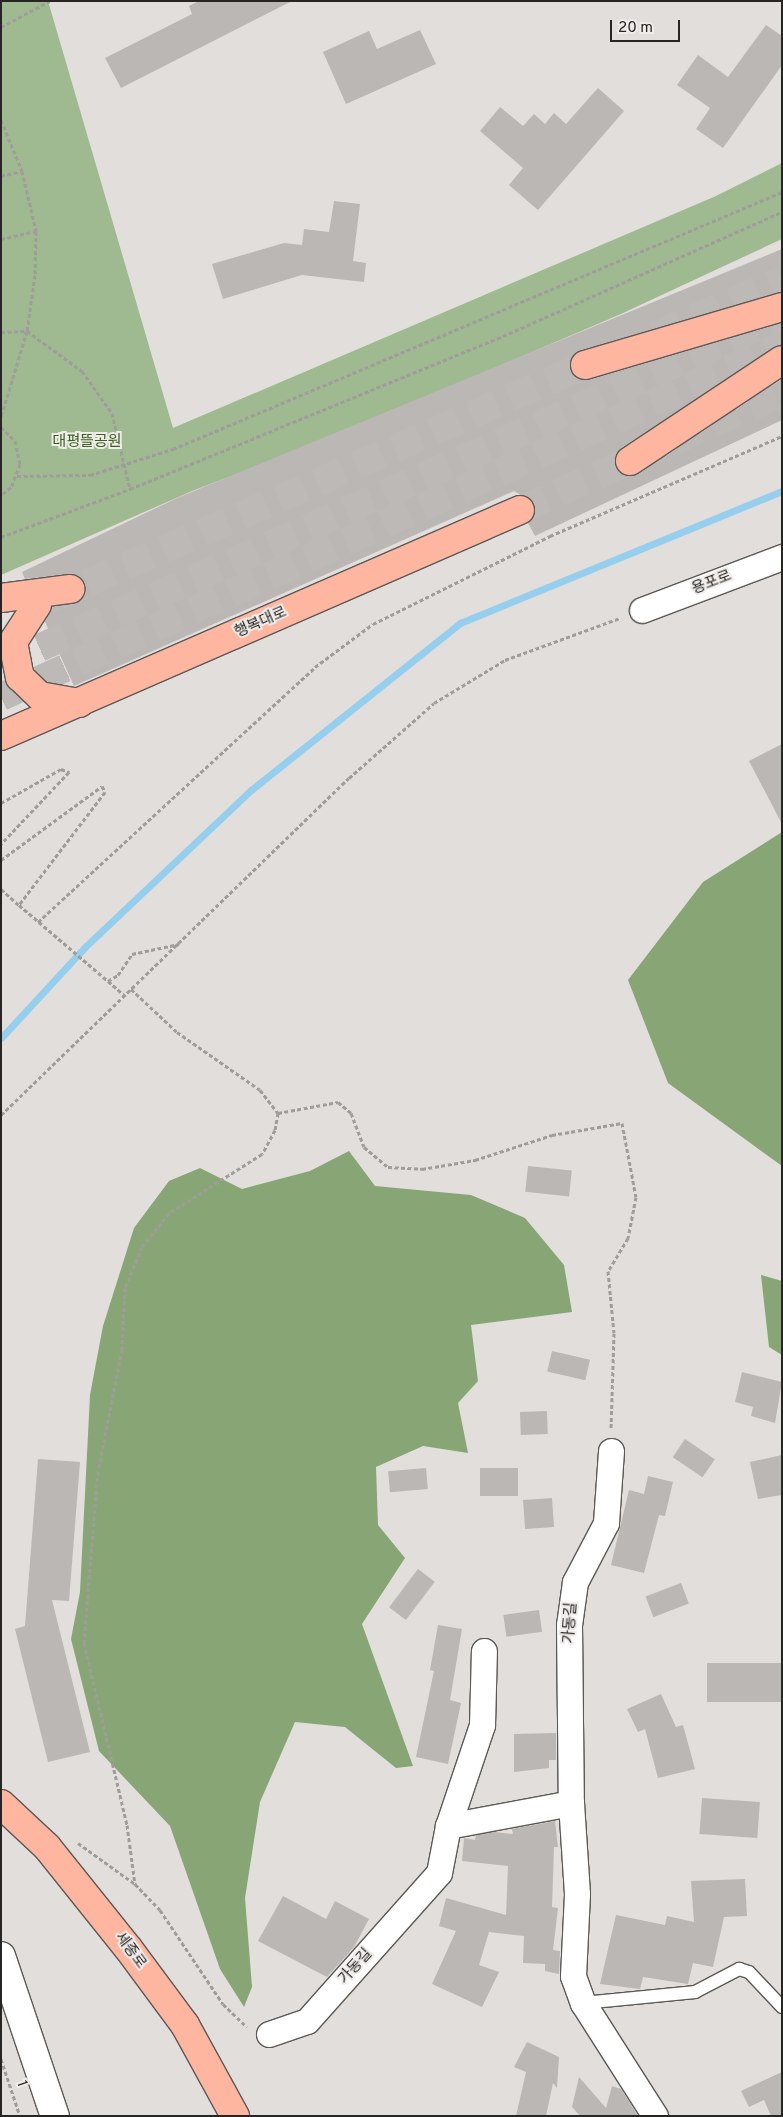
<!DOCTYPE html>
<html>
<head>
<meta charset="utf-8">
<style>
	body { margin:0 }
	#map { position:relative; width:783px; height:2117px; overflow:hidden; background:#e2dedc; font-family:Overpass,"Noto Sans KR",sans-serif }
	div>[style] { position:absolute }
	.green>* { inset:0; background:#9fb990 }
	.forest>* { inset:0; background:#88a576 }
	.stream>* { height:7px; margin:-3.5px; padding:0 3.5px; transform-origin:3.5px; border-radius:3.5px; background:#96ceee }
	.building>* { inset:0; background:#bbb7b5; transform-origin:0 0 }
	.highway-tunnel>* { height:28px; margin-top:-14px; transform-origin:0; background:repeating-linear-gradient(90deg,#bcb9b7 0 28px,transparent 0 42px) }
	.path>* { height:3px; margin-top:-1.5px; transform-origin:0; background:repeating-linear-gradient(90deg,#9f9c9a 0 4px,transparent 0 6.5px) }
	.roads { filter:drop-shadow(1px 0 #5b5956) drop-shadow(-1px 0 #5b5956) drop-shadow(0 1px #5b5956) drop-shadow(0 -1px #5b5956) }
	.lane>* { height:12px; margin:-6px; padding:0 6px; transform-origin:6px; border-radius:6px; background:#fff }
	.street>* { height:25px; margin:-12.5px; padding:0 12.5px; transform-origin:12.5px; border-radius:12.5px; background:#fff }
	.secondary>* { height:28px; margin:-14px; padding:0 14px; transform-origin:14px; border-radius:14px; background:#fff }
	.highway>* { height:28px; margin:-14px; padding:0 14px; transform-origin:14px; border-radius:14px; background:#feb6a0 }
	span { translate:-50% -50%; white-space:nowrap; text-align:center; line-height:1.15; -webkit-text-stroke:4px #efece9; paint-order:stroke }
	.park-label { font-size:15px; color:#3a5f1d }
	.street-label { font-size:15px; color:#262524 }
	.frame { position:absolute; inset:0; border:2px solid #262524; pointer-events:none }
	.scale { position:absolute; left:610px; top:20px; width:70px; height:22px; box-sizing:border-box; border:2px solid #262524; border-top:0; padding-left:6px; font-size:15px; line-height:18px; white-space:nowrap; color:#262524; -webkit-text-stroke:4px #efece9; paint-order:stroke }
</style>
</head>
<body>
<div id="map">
	<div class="green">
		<div style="clip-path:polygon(1px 1px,48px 1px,173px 428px,716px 196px,782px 163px,782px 239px,621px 314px,323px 441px,192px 491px,1px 575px)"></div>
	</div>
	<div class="forest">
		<div style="clip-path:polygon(782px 832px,782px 1166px,668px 1083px,628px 980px,703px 882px)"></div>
		<div style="clip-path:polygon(349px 1151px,375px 1186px,471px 1195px,525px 1218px,564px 1265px,572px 1312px,471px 1325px,478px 1381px,458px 1403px,468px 1453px,423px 1446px,376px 1467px,378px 1525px,405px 1558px,362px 1624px,413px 1766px,396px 1768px,345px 1727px,295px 1722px,260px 1802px,245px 1898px,252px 1987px,244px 2007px,220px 1969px,170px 1826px,99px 1751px,71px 1639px,80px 1592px,90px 1395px,103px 1326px,134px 1228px,169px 1181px,200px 1168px,242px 1189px,310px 1171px)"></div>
		<div style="clip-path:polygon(761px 1275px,782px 1281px,782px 1355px,769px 1347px)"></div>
	</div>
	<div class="stream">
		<div style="left:1px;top:1038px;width:125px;rotate:-47.3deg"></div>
		<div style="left:86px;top:946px;width:227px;rotate:-43.4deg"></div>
		<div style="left:251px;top:790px;width:268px;rotate:-38.6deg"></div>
		<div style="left:460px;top:623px;width:348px;rotate:-22.3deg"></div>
	</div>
	<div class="building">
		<div style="clip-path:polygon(199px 1px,292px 1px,121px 88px,105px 58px,192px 14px,189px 6px)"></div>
		<div style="clip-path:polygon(766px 25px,782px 36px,782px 65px,723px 148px,696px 129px,710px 108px,677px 85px,698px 55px,728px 77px)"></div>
		<div style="clip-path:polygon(420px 30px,436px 64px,346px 104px,323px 52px,369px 31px,377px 49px)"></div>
		<div style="clip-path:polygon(598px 88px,624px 111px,538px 210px,509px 185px,523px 168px,480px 131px,500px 107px,523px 126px,534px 114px,545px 124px,554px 113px,566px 124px)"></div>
		<div style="clip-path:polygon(334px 201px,360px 204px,353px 261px,366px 263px,364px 282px,302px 275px,223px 299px,212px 264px,284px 243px,302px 245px,304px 229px,329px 232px)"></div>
		<div style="clip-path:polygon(782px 249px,782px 292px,581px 350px,570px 362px,575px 377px,589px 380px,782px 323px,782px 344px,621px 448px,614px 462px,624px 475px,639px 474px,782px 379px,782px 420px,535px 536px,528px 523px,535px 512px,534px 503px,514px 491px,74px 686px,45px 622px,52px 607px,80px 601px,85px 595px,83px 580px,68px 574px,25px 579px,22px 572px,177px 498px)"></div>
		<div style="clip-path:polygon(782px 744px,782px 824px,749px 761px)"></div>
		<div style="left:528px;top:1166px;width:44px;height:26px;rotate:6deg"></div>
		<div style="left:552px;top:1351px;width:39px;height:21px;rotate:13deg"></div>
		<div style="clip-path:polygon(742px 1372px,782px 1382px,775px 1423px,751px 1416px,753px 1407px,735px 1402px)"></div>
		<div style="left:547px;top:1411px;width:23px;height:27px;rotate:88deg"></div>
		<div style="left:685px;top:1439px;width:36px;height:22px;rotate:34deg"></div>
		<div style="clip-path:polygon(782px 1455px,782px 1495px,758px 1499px,750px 1462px)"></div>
		<div style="clip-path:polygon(38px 1459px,80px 1462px,69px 1601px,52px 1600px,90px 1752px,48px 1762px,15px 1629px,25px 1626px)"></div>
		<div style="left:426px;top:1468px;width:21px;height:38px;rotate:85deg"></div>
		<div style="left:518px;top:1468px;width:28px;height:38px;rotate:90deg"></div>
		<div style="clip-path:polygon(648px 1476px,673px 1482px,665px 1516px,659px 1515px,644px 1573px,611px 1565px,629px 1490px,644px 1494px)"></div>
		<div style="left:552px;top:1498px;width:29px;height:29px;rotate:86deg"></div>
		<div style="left:418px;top:1569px;width:21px;height:48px;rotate:37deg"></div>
		<div style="left:681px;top:1583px;width:22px;height:38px;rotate:69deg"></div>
		<div style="left:539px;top:1610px;width:22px;height:36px;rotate:82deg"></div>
		<div style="clip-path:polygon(438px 1625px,462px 1629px,450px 1700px,461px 1703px,448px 1764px,416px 1757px,434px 1671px,430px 1670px)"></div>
		<div style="left:782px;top:1663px;width:39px;height:75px;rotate:90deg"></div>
		<div style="clip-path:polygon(661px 1694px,676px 1727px,683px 1725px,695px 1769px,658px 1778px,645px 1729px,638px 1732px,627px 1709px)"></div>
		<div style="clip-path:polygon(556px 1733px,556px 1760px,549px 1760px,549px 1768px,514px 1772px,514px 1734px)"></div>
		<div style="left:702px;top:1798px;width:58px;height:36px;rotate:4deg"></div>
		<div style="clip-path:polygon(555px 1821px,558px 1847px,554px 1847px,552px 1907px,558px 1908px,553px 1950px,560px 1951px,559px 1974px,545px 1971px,545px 1964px,523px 1963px,524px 1936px,489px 1932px,479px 1965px,499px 1972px,482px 2007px,432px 1984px,456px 1931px,439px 1926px,446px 1898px,506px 1915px,508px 1866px,462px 1861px,464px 1838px,475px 1840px,476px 1835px,494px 1832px,513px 1834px,512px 1829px)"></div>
		<div style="clip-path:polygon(745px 1879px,747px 1916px,724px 1917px,713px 1967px,693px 1963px,688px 1984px,643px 1977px,640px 1989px,600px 1984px,616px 1915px,665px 1925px,667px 1916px,694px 1922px,691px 1881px)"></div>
		<div style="clip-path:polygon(283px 1896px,326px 1919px,335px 1901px,369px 1919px,354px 1947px,327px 1977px,258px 1941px)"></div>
		<div style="clip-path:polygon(527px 2042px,559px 2057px,557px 2088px,553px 2083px,546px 2116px,516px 2116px,526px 2072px,514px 2067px)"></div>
		<div style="clip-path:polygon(782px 2072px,782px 2116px,771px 2116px,764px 2100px,749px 2107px,741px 2091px)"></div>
		<div style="clip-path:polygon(579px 2077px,606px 2108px,612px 2086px,621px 2089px,638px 2116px,580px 2116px,572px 2107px)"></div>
	</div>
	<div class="highway-tunnel">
		<div style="left:655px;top:335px;width:138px;rotate:-23.4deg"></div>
		<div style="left:520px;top:510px;width:287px;rotate:-24.1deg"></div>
		<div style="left:48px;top:600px;width:609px;rotate:-23.62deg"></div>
		<div style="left:1px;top:665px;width:853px;rotate:-24.07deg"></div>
		<div style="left:1px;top:697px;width:857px;rotate:-24.26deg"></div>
	</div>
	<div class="path">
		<div style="left:1px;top:27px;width:55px;rotate:-28deg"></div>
		<div style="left:1px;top:120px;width:55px;rotate:67.6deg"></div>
		<div style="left:22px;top:171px;width:62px;rotate:76.9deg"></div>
		<div style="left:36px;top:231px;width:44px;rotate:91.3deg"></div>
		<div style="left:35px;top:275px;width:57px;rotate:98.1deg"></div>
		<div style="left:27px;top:331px;width:90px;rotate:106.8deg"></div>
		<div style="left:1px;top:176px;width:22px;rotate:-13deg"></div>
		<div style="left:1px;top:239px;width:36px;rotate:-13deg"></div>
		<div style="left:1px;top:332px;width:26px;rotate:-2deg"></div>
		<div style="left:27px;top:331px;width:68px;rotate:36deg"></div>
		<div style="left:82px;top:371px;width:52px;rotate:54.5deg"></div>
		<div style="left:112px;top:413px;width:78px;rotate:76.7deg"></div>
		<div style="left:1px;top:427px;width:20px;rotate:45deg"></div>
		<div style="left:15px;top:441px;width:24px;rotate:78deg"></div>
		<div style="left:20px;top:464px;width:25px;rotate:111deg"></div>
		<div style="left:11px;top:487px;width:13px;rotate:141deg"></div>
		<div style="left:17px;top:476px;width:73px;rotate:-0.8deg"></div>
		<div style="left:90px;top:475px;width:87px;rotate:-17.4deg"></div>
		<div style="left:173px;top:449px;width:661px;rotate:-22.88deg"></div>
		<div style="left:1px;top:537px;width:138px;rotate:-20.4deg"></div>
		<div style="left:130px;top:489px;width:403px;rotate:-22.3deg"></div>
		<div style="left:503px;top:336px;width:305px;rotate:-24deg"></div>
		<div style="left:1px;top:803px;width:69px;rotate:-29.5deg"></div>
		<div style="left:61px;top:769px;width:9px;rotate:21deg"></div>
		<div style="left:69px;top:772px;width:99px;rotate:133.4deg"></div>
		<div style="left:1px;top:860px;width:125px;rotate:-36.2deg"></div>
		<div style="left:102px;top:786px;width:7px;rotate:63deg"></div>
		<div style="left:105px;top:792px;width:142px;rotate:127.3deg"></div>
		<div style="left:19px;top:905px;width:117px;rotate:40.5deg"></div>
		<div style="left:108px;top:981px;width:12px;rotate:-31deg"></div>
		<div style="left:118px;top:975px;width:25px;rotate:-56deg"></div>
		<div style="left:132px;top:954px;width:48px;rotate:-12deg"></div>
		<div style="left:1px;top:889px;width:24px;rotate:42deg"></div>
		<div style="left:38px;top:922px;width:377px;rotate:-42.6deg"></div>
		<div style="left:315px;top:667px;width:72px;rotate:-36.6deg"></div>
		<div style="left:373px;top:624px;width:198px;rotate:-26.4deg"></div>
		<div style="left:550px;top:536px;width:253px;rotate:-23.3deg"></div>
		<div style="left:108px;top:981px;width:21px;rotate:41deg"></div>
		<div style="left:131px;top:989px;width:63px;rotate:43.1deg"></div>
		<div style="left:177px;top:1032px;width:101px;rotate:34.9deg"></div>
		<div style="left:260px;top:1090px;width:29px;rotate:52deg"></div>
		<div style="left:278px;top:1113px;width:17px;rotate:100deg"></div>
		<div style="left:275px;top:1130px;width:27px;rotate:118deg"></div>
		<div style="left:262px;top:1154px;width:110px;rotate:147.6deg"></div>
		<div style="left:169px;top:1213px;width:43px;rotate:128.5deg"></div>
		<div style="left:142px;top:1247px;width:44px;rotate:112.5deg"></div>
		<div style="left:125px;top:1288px;width:61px;rotate:92.8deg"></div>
		<div style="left:122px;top:1349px;width:124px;rotate:101.1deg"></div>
		<div style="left:98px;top:1471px;width:173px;rotate:94.7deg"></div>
		<div style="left:84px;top:1643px;width:187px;rotate:76.7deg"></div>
		<div style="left:127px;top:1825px;width:60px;rotate:82.3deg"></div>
		<div style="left:278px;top:1113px;width:61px;rotate:-10.4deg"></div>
		<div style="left:338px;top:1102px;width:17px;rotate:40deg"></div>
		<div style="left:351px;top:1113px;width:36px;rotate:69deg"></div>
		<div style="left:364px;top:1147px;width:31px;rotate:40deg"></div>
		<div style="left:388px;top:1167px;width:34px;rotate:3deg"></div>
		<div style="left:422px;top:1169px;width:54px;rotate:-9.6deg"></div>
		<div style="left:475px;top:1160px;width:81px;rotate:-18deg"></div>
		<div style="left:552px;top:1135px;width:71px;rotate:-9.7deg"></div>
		<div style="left:622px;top:1123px;width:75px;rotate:79.3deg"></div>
		<div style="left:636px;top:1197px;width:42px;rotate:101deg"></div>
		<div style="left:628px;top:1238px;width:39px;rotate:121deg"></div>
		<div style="left:608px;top:1271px;width:62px;rotate:84.5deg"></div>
		<div style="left:614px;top:1333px;width:95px;rotate:91.8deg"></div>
		<div style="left:1px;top:1115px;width:484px;rotate:-44.1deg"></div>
		<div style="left:349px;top:778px;width:113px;rotate:-41.4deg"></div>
		<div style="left:434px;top:703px;width:83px;rotate:-31.2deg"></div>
		<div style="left:505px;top:660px;width:122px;rotate:-20.1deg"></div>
		<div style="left:78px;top:1843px;width:70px;rotate:35.7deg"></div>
		<div style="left:135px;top:1884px;width:36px;rotate:46deg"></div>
		<div style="left:160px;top:1910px;width:113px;rotate:56.2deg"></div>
		<div style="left:223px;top:2004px;width:33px;rotate:44deg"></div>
		<div style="left:1px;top:2059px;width:60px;rotate:71.6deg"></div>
	</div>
	<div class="roads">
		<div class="lane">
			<div style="left:583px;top:2003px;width:113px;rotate:-5.6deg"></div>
			<div style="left:695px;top:1992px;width:50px;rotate:-27.6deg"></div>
			<div style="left:739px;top:1969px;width:10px;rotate:17deg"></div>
			<div style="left:749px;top:1972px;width:48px;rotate:46.7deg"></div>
		</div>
		<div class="street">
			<div style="left:642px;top:610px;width:150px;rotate:-20.7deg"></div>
			<div style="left:611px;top:1451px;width:72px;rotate:94deg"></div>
			<div style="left:606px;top:1523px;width:67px;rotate:117.7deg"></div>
			<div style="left:575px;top:1582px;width:43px;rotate:97.9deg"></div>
			<div style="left:569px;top:1625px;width:178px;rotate:89.4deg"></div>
			<div style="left:571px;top:1803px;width:91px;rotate:86.2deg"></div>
			<div style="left:577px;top:1894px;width:82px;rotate:92.8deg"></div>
			<div style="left:573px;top:1976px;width:29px;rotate:70deg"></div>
			<div style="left:583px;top:2003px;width:134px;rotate:57.5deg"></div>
			<div style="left:448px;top:1826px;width:125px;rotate:-10.6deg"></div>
			<div style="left:269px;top:2034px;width:40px;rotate:-18.9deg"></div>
			<div style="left:307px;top:2021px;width:198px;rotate:-48.3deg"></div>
			<div style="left:439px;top:1873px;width:48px;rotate:-79.2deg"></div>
			<div style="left:448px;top:1826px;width:107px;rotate:-71.4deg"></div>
			<div style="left:482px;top:1725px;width:74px;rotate:-88.5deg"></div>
		</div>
		<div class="secondary">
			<div style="left:1px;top:1956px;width:169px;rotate:71.4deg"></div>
		</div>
		<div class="highway">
			<div style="left:585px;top:365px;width:205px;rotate:-16.4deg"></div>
			<div style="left:630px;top:461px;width:182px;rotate:-33.6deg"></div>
			<div style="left:1px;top:598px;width:70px;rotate:-7.4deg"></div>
			<div style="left:37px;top:605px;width:44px;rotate:123deg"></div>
			<div style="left:13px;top:642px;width:36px;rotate:79deg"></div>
			<div style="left:20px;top:677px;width:28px;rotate:44deg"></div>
			<div style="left:40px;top:696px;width:40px;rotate:10deg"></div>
			<div style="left:1px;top:736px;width:566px;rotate:-23.53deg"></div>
			<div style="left:1px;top:1804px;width:63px;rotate:43.1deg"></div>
			<div style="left:47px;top:1847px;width:129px;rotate:51.3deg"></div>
			<div style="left:128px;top:1948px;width:96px;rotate:53.5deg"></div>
			<div style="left:185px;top:2025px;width:104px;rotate:61.2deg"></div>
		</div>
	</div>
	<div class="park-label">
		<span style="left:87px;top:443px">대평뜰공원</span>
	</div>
	<div class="street-label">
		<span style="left:712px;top:583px;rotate:-21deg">용포로</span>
		<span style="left:261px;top:623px;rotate:-24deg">행복대로</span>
		<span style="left:571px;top:1623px;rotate:-86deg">가동길</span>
		<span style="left:130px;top:1951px;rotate:53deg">세종로</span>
		<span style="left:356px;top:1967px;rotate:-48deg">가동길</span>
		<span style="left:21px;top:2084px;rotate:71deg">1</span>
	</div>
	<div class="frame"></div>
	<div class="scale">20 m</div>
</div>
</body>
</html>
